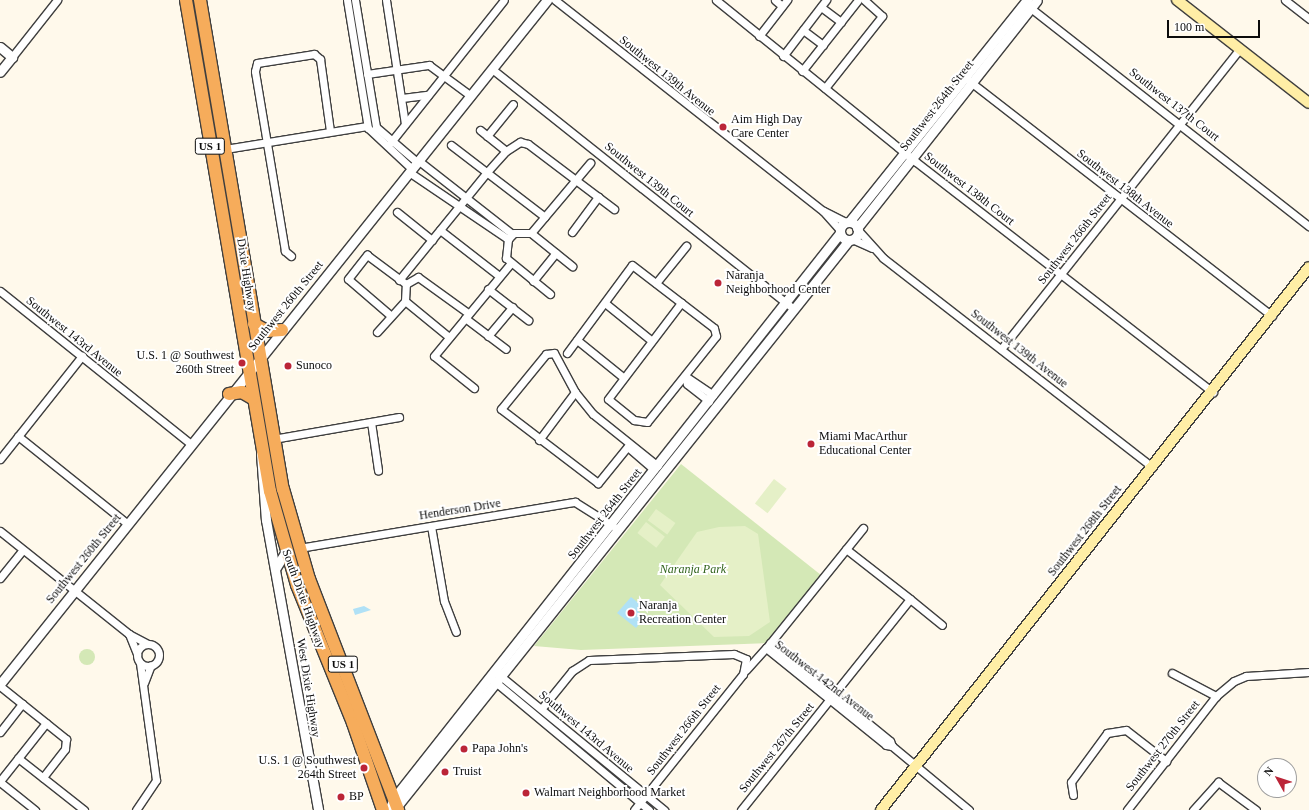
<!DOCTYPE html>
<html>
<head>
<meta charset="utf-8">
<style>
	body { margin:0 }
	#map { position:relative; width:1309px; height:810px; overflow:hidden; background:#fff9eb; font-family:"Times New Roman",serif }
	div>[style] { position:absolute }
	.green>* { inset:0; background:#d4e8b6 }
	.round { border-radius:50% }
	.pitch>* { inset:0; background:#e5f0c7; transform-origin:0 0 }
	.water>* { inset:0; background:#b0e1f6 }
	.roads { filter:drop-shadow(1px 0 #3f3f3f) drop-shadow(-1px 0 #3f3f3f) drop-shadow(0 1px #3f3f3f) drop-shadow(0 -1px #3f3f3f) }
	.minor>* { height:7px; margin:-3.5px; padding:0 3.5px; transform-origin:3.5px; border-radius:3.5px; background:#fff }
	.minor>.ring { margin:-3.5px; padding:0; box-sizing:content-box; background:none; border:7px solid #fff; border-radius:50% }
	.tertiary>* { height:9px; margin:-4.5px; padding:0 4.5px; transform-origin:4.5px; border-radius:4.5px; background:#fff }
	.tertiary>.ring { margin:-4.5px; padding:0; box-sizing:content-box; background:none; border:9px solid #fff; border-radius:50% }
	.secondary>* { height:10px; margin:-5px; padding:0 5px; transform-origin:5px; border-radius:5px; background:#ffeea6 }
	.trunk>* { height:12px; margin:-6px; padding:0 6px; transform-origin:6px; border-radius:6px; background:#f6ac5b }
	.dots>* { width:11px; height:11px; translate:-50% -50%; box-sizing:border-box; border:2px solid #fff; border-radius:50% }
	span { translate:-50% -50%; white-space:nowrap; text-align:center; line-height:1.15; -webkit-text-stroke:4px #fff; paint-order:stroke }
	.shield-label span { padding:1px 3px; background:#fff; border:1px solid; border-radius:3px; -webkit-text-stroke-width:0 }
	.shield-label { font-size:11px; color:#0c0c0c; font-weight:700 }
	.street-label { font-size:12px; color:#0c0c0c }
	.poi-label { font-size:12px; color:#0c0c0c }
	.left { translate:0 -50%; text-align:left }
	.right { translate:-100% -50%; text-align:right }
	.park-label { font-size:12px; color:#31631d; font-style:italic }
	.north { position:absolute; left:1257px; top:758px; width:40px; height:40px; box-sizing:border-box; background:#fff; border:1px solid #9e9e9e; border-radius:50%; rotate:309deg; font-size:11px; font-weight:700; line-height:16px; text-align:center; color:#0c0c0c }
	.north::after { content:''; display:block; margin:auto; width:14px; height:18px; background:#bb2538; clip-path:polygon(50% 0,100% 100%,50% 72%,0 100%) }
	.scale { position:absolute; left:1167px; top:20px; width:93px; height:18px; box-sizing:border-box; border:2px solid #0c0c0c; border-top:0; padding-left:5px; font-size:12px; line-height:14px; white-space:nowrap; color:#0c0c0c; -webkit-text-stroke:3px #fff; paint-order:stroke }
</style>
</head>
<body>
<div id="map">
	<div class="green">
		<div style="clip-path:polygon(681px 464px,821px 575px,768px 643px,581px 650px,534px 646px)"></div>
		<div class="round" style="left:79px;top:649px;width:16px;height:16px"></div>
	</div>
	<div class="pitch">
		<div style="left:774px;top:479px;width:16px;height:31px;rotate:38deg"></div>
		<div style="left:656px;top:509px;width:24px;height:14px;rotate:36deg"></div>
		<div style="left:646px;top:522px;width:24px;height:14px;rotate:38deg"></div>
		<div style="clip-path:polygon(719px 527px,745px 526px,758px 534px,770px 622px,749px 636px,714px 637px,660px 585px,697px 532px)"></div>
	</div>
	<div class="water">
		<div style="clip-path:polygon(631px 597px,641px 605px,638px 611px,645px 617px,636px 628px,617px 613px)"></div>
		<div style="clip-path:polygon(364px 606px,371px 610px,355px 615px,353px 609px)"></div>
	</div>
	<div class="roads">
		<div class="minor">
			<div style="left:347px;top:0;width:130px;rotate:80.7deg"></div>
			<div style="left:368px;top:128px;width:60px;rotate:43deg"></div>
			<div style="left:355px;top:0;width:129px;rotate:80.6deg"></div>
			<div style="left:376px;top:127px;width:54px;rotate:40.5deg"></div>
			<div style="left:386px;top:0;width:125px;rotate:81.3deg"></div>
			<div style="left:555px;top:0;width:341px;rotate:38.2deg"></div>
			<div style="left:823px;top:211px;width:25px;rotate:48deg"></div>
			<div style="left:716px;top:0;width:257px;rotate:39deg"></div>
			<div style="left:916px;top:162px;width:376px;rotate:37.8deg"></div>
			<div style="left:775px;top:0;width:9px;rotate:41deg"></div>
			<div style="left:1285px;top:0;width:31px;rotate:38deg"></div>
			<div style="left:1028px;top:6px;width:357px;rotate:38.1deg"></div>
			<div style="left:821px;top:7px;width:25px;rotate:37deg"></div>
			<div style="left:803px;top:30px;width:25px;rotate:37deg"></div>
			<div style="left:759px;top:36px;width:46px;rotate:-52.1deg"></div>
			<div style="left:783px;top:56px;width:71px;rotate:-52.5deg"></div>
			<div style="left:12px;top:57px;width:73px;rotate:-51.7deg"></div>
			<div style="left:492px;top:69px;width:384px;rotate:38.5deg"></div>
			<div style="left:802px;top:71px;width:90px;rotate:-51.7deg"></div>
			<div style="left:367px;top:74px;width:63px;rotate:-8.3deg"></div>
			<div style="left:429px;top:65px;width:52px;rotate:36.4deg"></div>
			<div style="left:968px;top:80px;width:385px;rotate:37.8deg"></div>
			<div style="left:825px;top:88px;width:92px;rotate:-51.6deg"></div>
			<div style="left:882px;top:16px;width:24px;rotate:-138deg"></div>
			<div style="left:402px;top:98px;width:26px;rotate:-7deg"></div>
			<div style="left:480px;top:130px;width:33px;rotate:39deg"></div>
			<div style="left:487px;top:136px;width:41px;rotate:-50.9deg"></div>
			<div style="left:391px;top:142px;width:181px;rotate:-51.5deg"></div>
			<div style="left:451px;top:145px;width:118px;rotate:37.5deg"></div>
			<div style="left:225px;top:149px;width:144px;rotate:-9.2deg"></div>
			<div style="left:419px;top:161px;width:118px;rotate:38.1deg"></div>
			<div style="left:409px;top:172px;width:120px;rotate:34.1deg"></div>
			<div style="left:824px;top:211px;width:25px;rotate:27deg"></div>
			<div style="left:397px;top:212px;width:45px;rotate:38.7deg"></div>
			<div style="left:440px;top:230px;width:75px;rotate:37.9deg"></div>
			<div style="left:858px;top:230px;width:38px;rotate:48deg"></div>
			<div style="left:883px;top:258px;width:341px;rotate:37.8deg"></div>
			<div style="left:572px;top:232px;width:44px;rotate:-53.4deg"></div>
			<div style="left:531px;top:233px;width:92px;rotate:-49.9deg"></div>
			<div style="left:852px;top:239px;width:22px;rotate:24deg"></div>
			<div style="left:291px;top:256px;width:8px;rotate:-140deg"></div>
			<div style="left:285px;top:251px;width:182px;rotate:-99.5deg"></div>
			<div style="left:255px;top:71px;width:8px;rotate:-76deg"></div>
			<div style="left:257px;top:63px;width:58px;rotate:-9deg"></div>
			<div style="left:314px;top:54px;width:8px;rotate:40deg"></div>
			<div style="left:320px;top:59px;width:73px;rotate:82.1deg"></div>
			<div style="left:399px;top:280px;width:139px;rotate:-50.8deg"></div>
			<div style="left:487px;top:172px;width:28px;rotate:-48deg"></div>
			<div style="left:506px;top:151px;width:17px;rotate:-33deg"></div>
			<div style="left:520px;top:142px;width:8px;rotate:14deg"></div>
			<div style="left:528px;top:144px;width:108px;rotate:37.1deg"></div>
			<div style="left:533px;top:281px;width:36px;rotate:-51deg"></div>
			<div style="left:656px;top:283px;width:48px;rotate:-51deg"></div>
			<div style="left:488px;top:289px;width:51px;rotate:37.8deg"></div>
			<div style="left:0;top:291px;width:245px;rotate:38.7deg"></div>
			<div style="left:550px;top:294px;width:57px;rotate:-140.7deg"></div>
			<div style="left:506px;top:258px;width:19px;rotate:-84deg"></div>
			<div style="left:508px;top:239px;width:8px;rotate:-45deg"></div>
			<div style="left:514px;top:233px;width:17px"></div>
			<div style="left:531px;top:233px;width:53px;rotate:38.8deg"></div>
			<div style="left:405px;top:301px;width:17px;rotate:-87deg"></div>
			<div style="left:406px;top:284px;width:14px;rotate:-30deg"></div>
			<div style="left:418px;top:277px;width:62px;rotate:35.8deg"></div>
			<div style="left:405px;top:301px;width:57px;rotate:39.3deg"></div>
			<div style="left:605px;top:303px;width:60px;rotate:39deg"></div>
			<div style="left:390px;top:315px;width:55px;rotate:-139.4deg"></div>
			<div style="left:348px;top:279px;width:31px;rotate:-52deg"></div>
			<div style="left:367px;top:255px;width:49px;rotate:36.6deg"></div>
			<div style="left:465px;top:318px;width:51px;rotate:37.1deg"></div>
			<div style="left:377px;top:332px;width:42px;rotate:-47.9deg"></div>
			<div style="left:488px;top:336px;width:38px;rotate:-50deg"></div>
			<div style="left:577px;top:340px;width:60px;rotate:39deg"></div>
			<div style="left:1001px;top:349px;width:384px;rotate:-51.5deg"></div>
			<div style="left:567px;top:353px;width:109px;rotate:-53.5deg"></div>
			<div style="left:632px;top:265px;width:103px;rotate:37.5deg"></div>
			<div style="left:714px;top:328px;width:8px;rotate:76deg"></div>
			<div style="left:716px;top:336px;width:110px;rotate:128.7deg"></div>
			<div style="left:647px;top:422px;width:13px;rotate:-171deg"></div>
			<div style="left:634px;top:420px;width:33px;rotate:-141deg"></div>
			<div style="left:608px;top:399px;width:121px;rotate:-52.8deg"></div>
			<div style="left:685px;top:376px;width:8px;rotate:76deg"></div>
			<div style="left:687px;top:384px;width:28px;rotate:38deg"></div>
			<div style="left:685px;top:376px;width:34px;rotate:34deg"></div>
			<div style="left:474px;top:388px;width:51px;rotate:-141.3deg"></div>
			<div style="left:434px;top:356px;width:121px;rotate:-50.4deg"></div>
			<div style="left:371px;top:422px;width:49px;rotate:81.7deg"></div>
			<div style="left:18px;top:436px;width:141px;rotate:38.7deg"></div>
			<div style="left:273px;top:439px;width:128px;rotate:-9.9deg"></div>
			<div style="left:539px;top:440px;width:60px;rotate:-53.1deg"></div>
			<div style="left:628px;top:446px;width:48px;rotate:129deg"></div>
			<div style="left:598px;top:483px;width:122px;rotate:-142.7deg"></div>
			<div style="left:501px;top:409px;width:71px;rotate:-50.7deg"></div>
			<div style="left:546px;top:354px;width:8px;rotate:-7deg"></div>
			<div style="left:554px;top:353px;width:44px;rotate:61.7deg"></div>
			<div style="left:575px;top:392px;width:28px;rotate:51deg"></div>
			<div style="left:593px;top:414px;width:83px;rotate:38.7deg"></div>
			<div style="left:629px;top:448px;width:33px;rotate:41deg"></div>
			<div style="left:0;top:459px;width:132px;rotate:-51.5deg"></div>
			<div style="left:431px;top:526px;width:76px;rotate:80.2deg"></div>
			<div style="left:444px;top:601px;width:33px;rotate:69deg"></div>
			<div style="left:0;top:531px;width:165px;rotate:38.6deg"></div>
			<div style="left:129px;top:634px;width:21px;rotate:28deg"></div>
			<div style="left:299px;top:548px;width:280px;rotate:-9.5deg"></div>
			<div style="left:575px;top:502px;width:45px;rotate:32.3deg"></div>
			<div style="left:846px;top:549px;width:81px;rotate:38deg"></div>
			<div style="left:0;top:578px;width:36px;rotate:-51deg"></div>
			<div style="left:129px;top:634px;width:22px;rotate:68deg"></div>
			<div class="ring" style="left:137px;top:644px;width:15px;height:15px"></div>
			<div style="left:767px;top:647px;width:153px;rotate:-51.1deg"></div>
			<div style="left:746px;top:670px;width:30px;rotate:-48deg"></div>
			<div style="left:766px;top:648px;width:154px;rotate:38.9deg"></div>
			<div style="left:886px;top:745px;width:6px;rotate:9deg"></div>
			<div style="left:892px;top:746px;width:5px;rotate:-112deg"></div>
			<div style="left:890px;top:741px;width:155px;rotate:-140.8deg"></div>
			<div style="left:1172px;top:673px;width:50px;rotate:27.6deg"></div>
			<div style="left:498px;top:674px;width:215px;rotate:39.3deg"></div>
			<div style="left:493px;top:680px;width:203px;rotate:39.8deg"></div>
			<div style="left:144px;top:683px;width:19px;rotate:-69deg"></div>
			<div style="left:0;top:686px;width:85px;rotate:38.8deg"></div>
			<div style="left:66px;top:739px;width:10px;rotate:96deg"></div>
			<div style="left:65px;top:749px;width:36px;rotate:128deg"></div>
			<div style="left:542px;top:708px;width:48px;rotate:-51deg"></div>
			<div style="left:572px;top:671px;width:20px;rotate:-33deg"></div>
			<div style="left:589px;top:660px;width:145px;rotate:-2.4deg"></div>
			<div style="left:734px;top:654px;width:13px;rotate:23deg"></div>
			<div style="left:746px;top:659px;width:15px;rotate:101deg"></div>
			<div style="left:743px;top:674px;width:174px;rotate:128.7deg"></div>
			<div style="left:0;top:732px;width:36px;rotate:-52deg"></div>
			<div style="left:892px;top:746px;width:100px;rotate:39.7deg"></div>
			<div style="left:18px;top:758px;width:84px;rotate:38.2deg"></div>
			<div style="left:0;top:781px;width:74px;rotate:-51.6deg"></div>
			<div style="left:0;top:782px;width:45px;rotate:38.7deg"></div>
			<div style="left:1073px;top:795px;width:13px;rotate:-99deg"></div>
			<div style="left:1071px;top:782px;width:61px;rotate:-53.7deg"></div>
			<div style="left:1107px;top:733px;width:19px;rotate:-9deg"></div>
			<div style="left:1126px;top:730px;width:51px;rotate:37.8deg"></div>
			<div style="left:136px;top:810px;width:36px;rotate:-56deg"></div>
			<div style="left:156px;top:780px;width:118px;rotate:-97.8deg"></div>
			<div style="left:741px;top:810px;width:270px;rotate:-51.3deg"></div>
			<div style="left:910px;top:599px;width:41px;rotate:39.1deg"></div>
			<div style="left:1127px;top:810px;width:145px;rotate:-52deg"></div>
			<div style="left:1216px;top:696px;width:23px;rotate:-40deg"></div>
			<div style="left:1234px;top:681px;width:13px;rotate:-23deg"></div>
			<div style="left:1246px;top:676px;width:63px;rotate:-3.6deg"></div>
			<div style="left:1193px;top:810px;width:38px;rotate:-48deg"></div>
			<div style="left:1218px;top:782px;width:47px;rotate:36.4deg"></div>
		</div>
		<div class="tertiary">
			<div style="left:0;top:47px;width:16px;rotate:40deg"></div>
			<div style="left:12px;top:57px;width:19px;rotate:129deg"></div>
			<div style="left:849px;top:222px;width:285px;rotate:-51.3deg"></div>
			<div class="ring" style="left:840px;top:222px;width:9px;height:9px"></div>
			<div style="left:857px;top:228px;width:290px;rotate:-51.7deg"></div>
			<div style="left:261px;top:454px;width:66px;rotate:85.7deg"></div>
			<div style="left:266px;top:520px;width:295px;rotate:79.8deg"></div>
			<div style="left:275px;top:569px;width:19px;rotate:-58deg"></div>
			<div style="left:0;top:684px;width:876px;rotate:-51.35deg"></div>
			<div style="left:389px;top:810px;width:13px;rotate:-67deg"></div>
			<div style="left:394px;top:798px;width:720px;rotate:-51.71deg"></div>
			<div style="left:394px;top:810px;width:729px;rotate:-51.4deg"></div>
		</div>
		<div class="secondary">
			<div style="left:1177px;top:0;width:167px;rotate:38deg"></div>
			<div style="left:881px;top:810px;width:691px;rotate:-51.75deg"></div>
		</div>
		<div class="trunk">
			<div style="left:186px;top:0;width:498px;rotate:80.3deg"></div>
			<div style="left:270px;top:491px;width:98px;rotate:74deg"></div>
			<div style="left:297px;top:585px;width:149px;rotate:67.9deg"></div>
			<div style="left:353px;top:723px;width:92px;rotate:71deg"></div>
			<div style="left:200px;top:0;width:496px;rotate:80.4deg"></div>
			<div style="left:283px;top:489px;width:94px;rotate:73.9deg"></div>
			<div style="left:309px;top:579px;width:248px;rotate:68.9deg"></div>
			<div style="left:254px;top:324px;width:15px;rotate:28deg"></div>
			<div style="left:267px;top:331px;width:15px;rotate:-4deg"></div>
			<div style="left:229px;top:394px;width:13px;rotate:-9deg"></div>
			<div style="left:242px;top:392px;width:12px;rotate:31deg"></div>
		</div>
	</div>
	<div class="dots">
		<div style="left:723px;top:127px;background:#bb2538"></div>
		<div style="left:718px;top:283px;background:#bb2538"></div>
		<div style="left:242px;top:363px;background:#bb2538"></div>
		<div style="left:288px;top:366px;background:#bb2538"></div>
		<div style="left:811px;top:444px;background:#bb2538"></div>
		<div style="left:631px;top:613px;background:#bb2538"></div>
		<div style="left:464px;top:749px;background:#bb2538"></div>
		<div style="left:364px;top:768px;background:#bb2538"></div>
		<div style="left:445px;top:772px;background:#bb2538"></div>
		<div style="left:526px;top:793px;background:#bb2538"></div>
		<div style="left:341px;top:797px;background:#bb2538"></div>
	</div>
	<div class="shield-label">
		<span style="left:210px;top:146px">US 1</span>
		<span style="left:343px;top:664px">US 1</span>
	</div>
	<div class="street-label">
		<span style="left:667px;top:76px;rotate:39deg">Southwest 139th Avenue</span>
		<span style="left:1174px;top:105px;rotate:38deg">Southwest 137th Court</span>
		<span style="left:937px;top:106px;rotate:-52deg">Southwest 264th Street</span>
		<span style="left:649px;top:180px;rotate:39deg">Southwest 139th Court</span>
		<span style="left:969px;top:189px;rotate:38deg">Southwest 138th Court</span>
		<span style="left:1125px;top:189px;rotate:38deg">Southwest 138th Avenue</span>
		<span style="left:1075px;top:239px;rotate:-52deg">Southwest 266th Street</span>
		<span style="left:246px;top:275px;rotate:81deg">Dixie Highway</span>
		<span style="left:286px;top:306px;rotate:-51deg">Southwest 260th Street</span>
		<span style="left:74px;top:337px;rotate:39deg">Southwest 143rd Avenue</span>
		<span style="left:1019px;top:349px;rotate:38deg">Southwest 139th Avenue</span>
		<span style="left:460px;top:510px;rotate:-9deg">Henderson Drive</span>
		<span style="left:605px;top:514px;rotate:-52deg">Southwest 264th Street</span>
		<span style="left:1085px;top:531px;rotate:-52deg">Southwest 268th Street</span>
		<span style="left:84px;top:559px;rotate:-51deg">Southwest 260th Street</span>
		<span style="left:303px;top:599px;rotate:70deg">South Dixie Highway</span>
		<span style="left:824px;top:681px;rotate:38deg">Southwest 142nd Avenue</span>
		<span style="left:308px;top:688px;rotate:81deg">West Dixie Highway</span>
		<span style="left:684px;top:730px;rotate:-52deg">Southwest 266th Street</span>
		<span style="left:586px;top:732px;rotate:40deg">Southwest 143rd Avenue</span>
		<span style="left:1163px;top:746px;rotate:-52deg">Southwest 270th Street</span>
		<span style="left:777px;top:748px;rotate:-51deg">Southwest 267th Street</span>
	</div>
	<div class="poi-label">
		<span class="left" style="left:731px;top:127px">Aim High Day<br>Care Center</span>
		<span class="left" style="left:726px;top:283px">Naranja<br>Neighborhood Center</span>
		<span class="right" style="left:234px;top:363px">U.S. 1 @ Southwest<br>260th Street</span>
		<span class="left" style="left:296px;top:366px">Sunoco</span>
		<span class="left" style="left:819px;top:444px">Miami MacArthur<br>Educational Center</span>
		<span class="left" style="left:639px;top:613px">Naranja<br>Recreation Center</span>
		<span class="left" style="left:472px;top:749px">Papa John's</span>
		<span class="right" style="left:356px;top:768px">U.S. 1 @ Southwest<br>264th Street</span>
		<span class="left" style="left:453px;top:772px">Truist</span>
		<span class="left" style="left:534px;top:793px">Walmart Neighborhood Market</span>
		<span class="left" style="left:349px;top:797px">BP</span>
	</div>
	<div class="park-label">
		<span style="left:693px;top:570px">Naranja Park</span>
	</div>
	<div class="north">N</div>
	<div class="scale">100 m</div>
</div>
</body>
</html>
